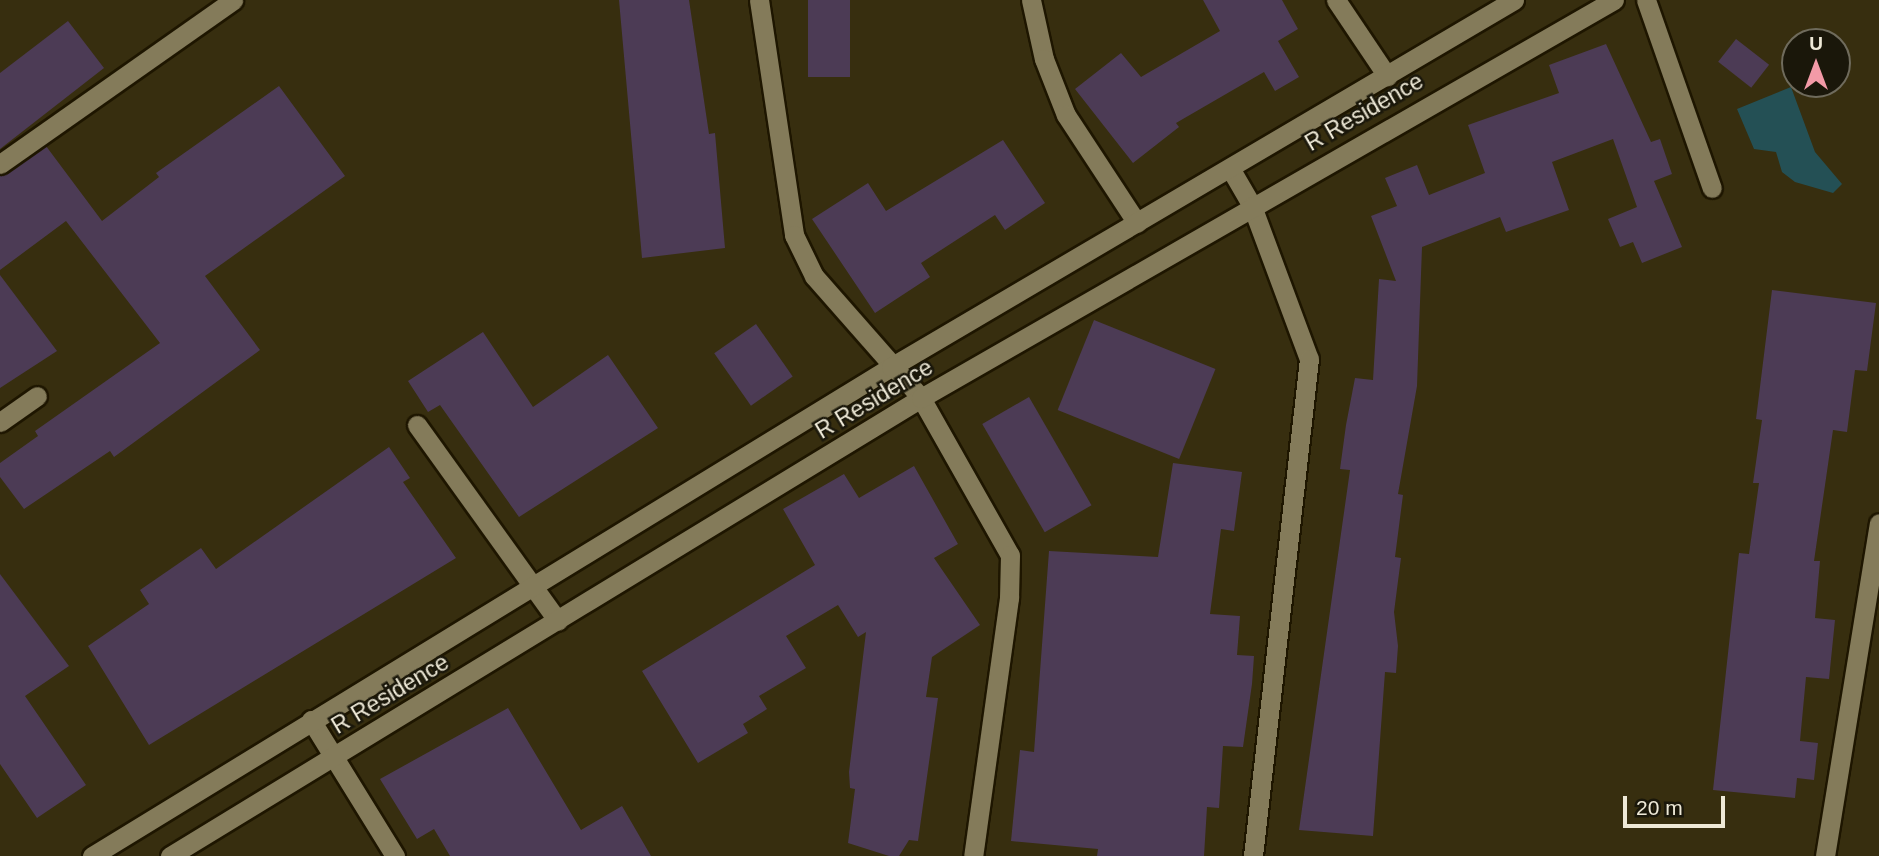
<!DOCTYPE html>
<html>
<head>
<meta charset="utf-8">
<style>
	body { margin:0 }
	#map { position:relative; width:1879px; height:856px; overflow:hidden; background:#372e0f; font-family:Arial,sans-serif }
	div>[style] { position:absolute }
	.water>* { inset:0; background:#245055 }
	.building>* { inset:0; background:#4c3b55; transform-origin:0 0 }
	.roads { filter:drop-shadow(2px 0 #1e1600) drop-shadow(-2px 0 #1e1600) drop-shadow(0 2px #1e1600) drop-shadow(0 -2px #1e1600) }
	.minor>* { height:19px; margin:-9.5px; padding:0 9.5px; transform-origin:9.5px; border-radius:9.5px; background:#847b5a }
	span { translate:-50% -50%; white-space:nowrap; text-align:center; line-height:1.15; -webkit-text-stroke:5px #1a170a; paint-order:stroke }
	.street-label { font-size:23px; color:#eee9d7 }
	.north { position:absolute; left:1781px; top:28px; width:70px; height:70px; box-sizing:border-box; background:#1a170a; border:2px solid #6f6b5c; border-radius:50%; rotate:0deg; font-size:19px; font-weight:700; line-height:28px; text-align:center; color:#eee9d7 }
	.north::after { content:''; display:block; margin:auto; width:24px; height:32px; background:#f39aa7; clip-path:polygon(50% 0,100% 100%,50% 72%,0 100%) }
	.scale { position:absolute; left:1623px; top:796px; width:102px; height:32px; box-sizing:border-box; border:4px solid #eee9d7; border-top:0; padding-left:9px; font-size:21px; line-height:24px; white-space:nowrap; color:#eee9d7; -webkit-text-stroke:5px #1a170a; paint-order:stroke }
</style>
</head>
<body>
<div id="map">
	<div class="water">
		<div style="clip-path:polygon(1791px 87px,1815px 152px,1842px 184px,1833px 193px,1795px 182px,1782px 172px,1776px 152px,1754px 149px,1737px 109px)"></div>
	</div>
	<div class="building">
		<div style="clip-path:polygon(619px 0,689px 0,709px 134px,715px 133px,725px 248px,642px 258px)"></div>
		<div style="left:808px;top:0;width:42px;height:77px"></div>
		<div style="clip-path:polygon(1203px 0,1282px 0,1298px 29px,1278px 41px,1299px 77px,1275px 91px,1264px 72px,1176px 123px,1179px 127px,1133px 163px,1075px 89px,1121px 53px,1141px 77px,1220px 31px)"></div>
		<div style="clip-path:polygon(68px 21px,104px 68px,0 149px,0 73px)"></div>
		<div style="left:1736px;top:39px;width:42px;height:29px;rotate:38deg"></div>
		<div style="clip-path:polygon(1606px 44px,1651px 142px,1660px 139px,1672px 174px,1654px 181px,1682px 247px,1642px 263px,1633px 242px,1620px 247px,1608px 219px,1637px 207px,1613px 139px,1552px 162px,1569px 210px,1506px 232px,1500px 217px,1422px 247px,1417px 386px,1398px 494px,1403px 495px,1395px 557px,1401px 558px,1394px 612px,1398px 646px,1396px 673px,1385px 672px,1373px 836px,1299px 830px,1350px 470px,1340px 469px,1346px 425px,1355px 378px,1373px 380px,1379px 279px,1396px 281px,1371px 216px,1397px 206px,1385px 178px,1417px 165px,1429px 195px,1485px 173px,1468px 125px,1559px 93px,1549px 65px)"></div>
		<div style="clip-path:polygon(279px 86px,345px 176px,205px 276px,260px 350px,114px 457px,110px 451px,24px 509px,0 477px,0 463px,38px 436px,35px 431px,160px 343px,66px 221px,0 270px,0 176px,46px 146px,102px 221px,159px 177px,156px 173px)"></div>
		<div style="clip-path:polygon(1003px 140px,1045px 203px,1005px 230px,995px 215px,921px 263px,930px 277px,875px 313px,812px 219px,868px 183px,886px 211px)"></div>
		<div style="clip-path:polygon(0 275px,57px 351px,0 388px)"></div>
		<div style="clip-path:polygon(1772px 290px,1876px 303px,1867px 371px,1855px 370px,1847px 432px,1833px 430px,1814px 561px,1820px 561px,1815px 618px,1835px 620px,1829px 679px,1806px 677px,1800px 741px,1818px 743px,1814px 780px,1797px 778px,1795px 798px,1713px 790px,1739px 553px,1749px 554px,1759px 483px,1753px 483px,1762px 420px,1756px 419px)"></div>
		<div style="left:1094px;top:320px;width:131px;height:97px;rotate:22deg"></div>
		<div style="left:756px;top:324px;width:64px;height:51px;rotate:55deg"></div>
		<div style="clip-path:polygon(483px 332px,533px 407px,608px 355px,658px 428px,519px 517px,440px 405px,428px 412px,408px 381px)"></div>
		<div style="left:1029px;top:397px;width:125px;height:54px;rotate:60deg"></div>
		<div style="clip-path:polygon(389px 447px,410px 478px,403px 482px,456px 558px,149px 745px,88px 646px,149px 604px,140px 590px,201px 548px,216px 569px)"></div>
		<div style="clip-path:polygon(1173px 463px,1242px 472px,1234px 531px,1221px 529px,1210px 614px,1240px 616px,1237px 655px,1254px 656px,1252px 684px,1243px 747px,1223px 746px,1219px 808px,1207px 807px,1204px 856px,1097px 856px,1098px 849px,1011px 841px,1020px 750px,1034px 752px,1049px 551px,1158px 557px)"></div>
		<div style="clip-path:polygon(914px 466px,958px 544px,934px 558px,980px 625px,932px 657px,926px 697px,938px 698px,918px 841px,909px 840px,899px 856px,889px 856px,848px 843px,855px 789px,850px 788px,849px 772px,866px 632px,858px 637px,838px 605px,786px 636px,806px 668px,759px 696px,767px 709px,743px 724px,748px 733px,698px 763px,642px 671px,815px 565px,783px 509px,844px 474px,859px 498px)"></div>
		<div style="clip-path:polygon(0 574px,69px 666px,25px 696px,86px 785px,37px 818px,0 764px)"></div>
		<div style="clip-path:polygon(508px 708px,581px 830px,622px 806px,651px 856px,450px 856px,434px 829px,417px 839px,380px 779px)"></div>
	</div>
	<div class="roads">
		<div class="minor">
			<div style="left:759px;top:0;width:238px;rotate:81.5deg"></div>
			<div style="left:794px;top:235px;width:46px;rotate:64deg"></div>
			<div style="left:814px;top:276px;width:162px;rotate:48.7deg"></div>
			<div style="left:921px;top:398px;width:180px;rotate:60.5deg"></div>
			<div style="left:1010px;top:555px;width:43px;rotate:91.3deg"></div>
			<div style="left:1009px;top:598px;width:260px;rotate:97.9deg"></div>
			<div style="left:1031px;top:0;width:60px;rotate:77.6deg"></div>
			<div style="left:1044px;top:59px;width:60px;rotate:68.6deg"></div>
			<div style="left:1066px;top:115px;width:129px;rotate:56.7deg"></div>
			<div style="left:1336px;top:0;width:92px;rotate:56.1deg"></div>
			<div style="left:1646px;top:0;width:199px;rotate:70.7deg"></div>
			<div style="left:0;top:164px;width:285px;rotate:-35.1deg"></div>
			<div style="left:1230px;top:168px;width:44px;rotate:59.9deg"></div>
			<div style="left:1252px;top:206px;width:163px;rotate:69.6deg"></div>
			<div style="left:1309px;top:359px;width:500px;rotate:96.43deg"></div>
			<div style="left:0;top:422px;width:45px;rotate:-35.1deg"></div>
			<div style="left:417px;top:425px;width:241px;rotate:54.3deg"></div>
			<div style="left:311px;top:720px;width:160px;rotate:58.3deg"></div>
			<div style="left:92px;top:856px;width:937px;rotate:-31.47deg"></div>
			<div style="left:891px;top:367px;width:723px;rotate:-30.5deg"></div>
			<div style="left:170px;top:856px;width:880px;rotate:-31.38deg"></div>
			<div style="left:921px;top:398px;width:799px;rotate:-29.87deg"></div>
			<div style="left:1825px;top:856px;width:337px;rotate:-80.8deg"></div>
		</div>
	</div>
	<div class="street-label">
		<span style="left:1364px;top:112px;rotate:-30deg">R Residence</span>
		<span style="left:874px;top:399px;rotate:-31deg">R Residence</span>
		<span style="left:390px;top:694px;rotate:-31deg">R Residence</span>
	</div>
	<div class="north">U</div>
	<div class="scale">20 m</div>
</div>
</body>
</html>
